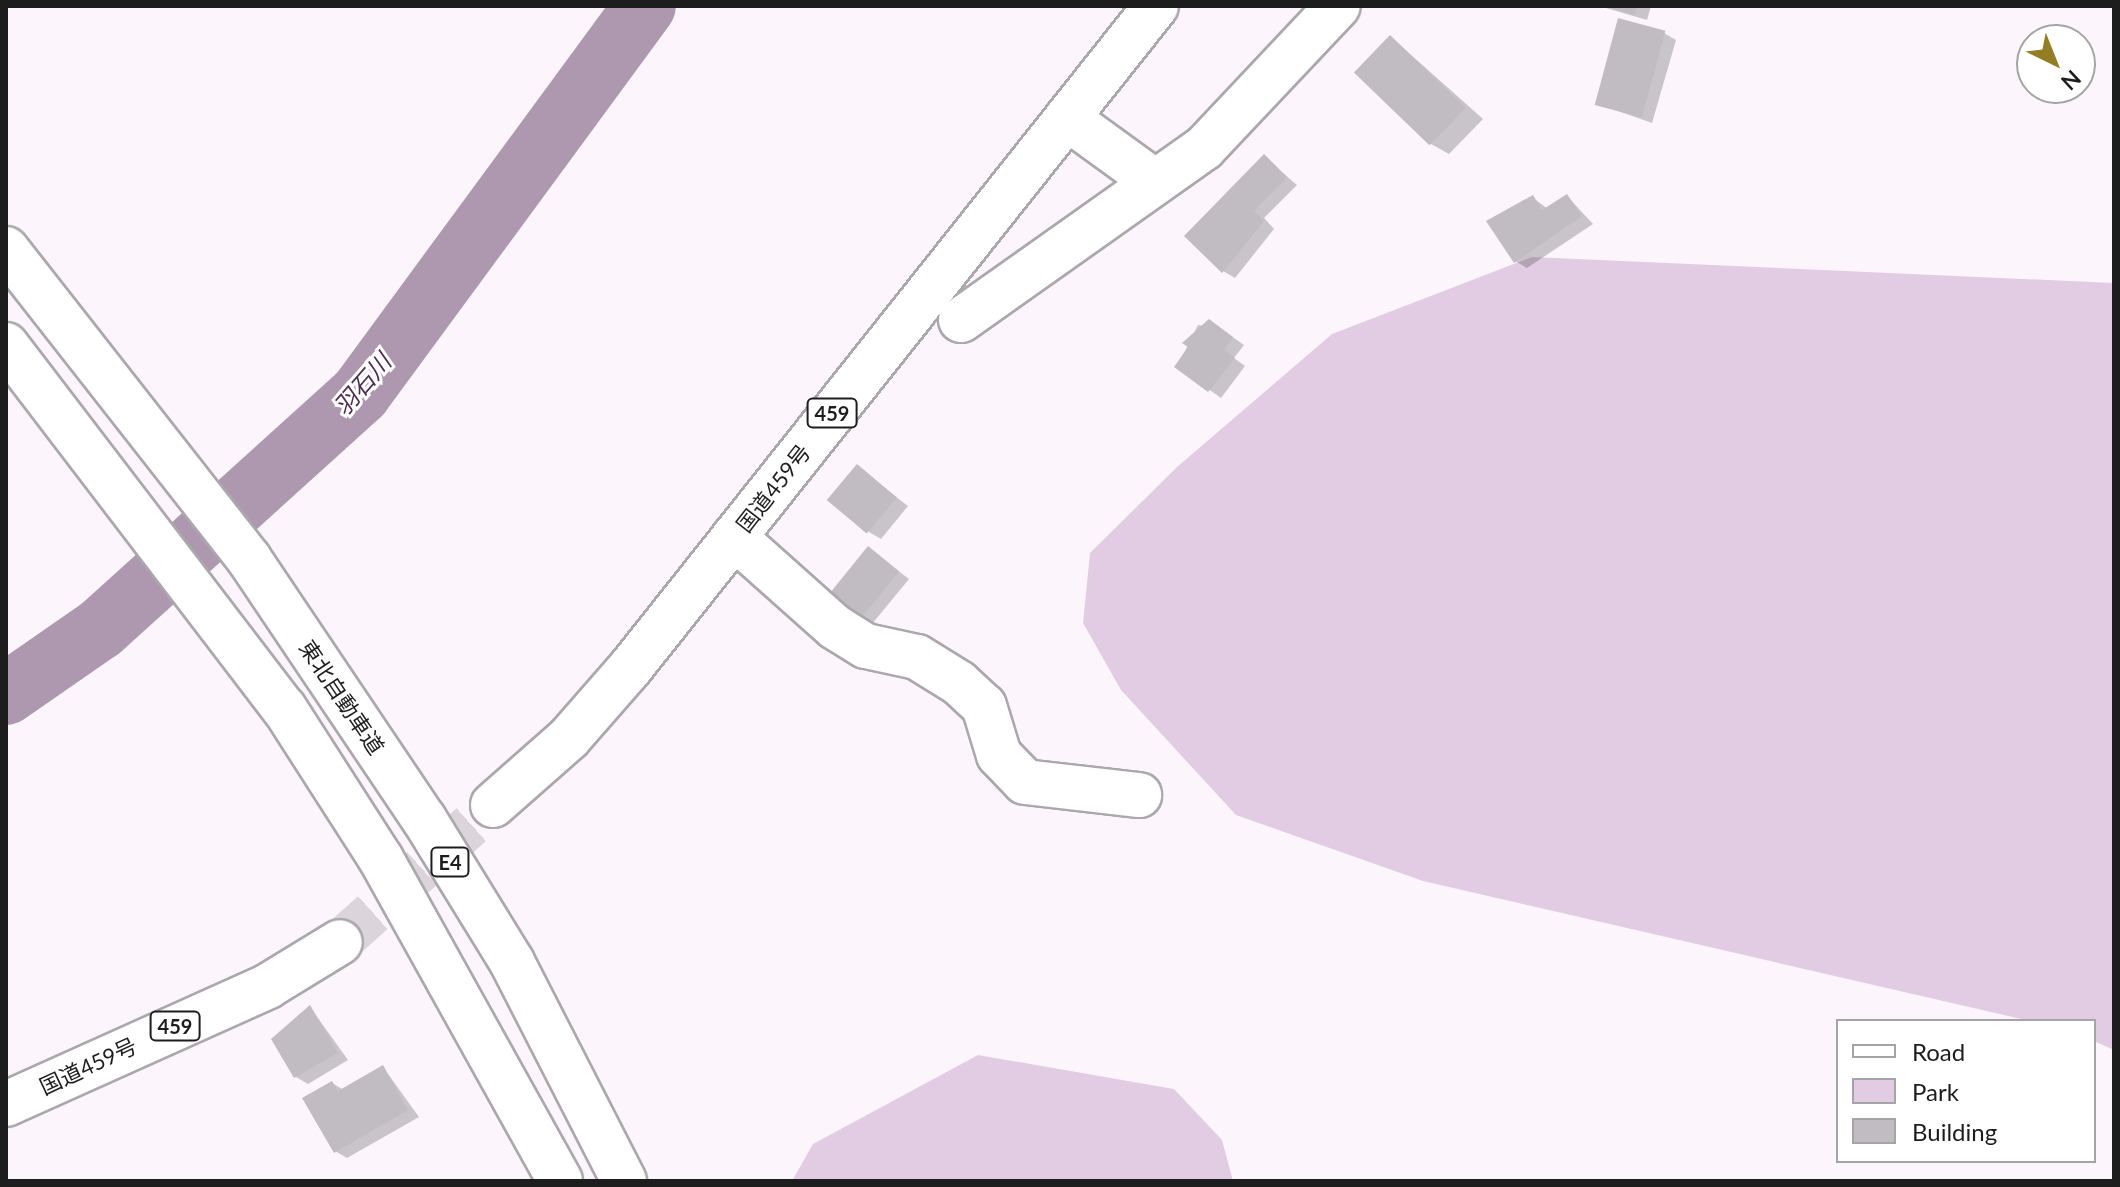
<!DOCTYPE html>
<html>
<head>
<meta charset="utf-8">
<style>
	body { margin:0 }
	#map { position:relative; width:2120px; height:1187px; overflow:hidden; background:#fcf6fc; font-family:Lato,"Noto Sans JP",sans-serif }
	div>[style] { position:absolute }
	.green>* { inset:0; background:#e2cce3 }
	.shadow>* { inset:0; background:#0003 }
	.river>* { height:62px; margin:-31px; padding:0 31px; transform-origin:31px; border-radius:31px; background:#ae98af }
	.building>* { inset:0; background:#c1bcc1; transform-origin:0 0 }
	.highway-tunnel>* { height:44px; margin-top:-22px; transform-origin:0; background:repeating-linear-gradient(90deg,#dbd5db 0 44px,transparent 0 66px) }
	.roads { filter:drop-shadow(2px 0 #aca7ad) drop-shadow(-2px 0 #aca7ad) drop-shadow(0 2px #aca7ad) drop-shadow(0 -2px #aca7ad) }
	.minor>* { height:44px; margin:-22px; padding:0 22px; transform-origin:22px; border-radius:22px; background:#fff }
	.highway>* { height:44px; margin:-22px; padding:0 22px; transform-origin:22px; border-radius:22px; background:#fff }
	span { translate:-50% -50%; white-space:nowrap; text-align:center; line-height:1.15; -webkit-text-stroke:6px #fff; paint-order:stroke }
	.shield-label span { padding:2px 6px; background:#fff; border:2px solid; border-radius:6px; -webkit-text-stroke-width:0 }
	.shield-label { font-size:20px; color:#1e1d1e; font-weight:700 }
	.street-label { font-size:22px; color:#1e1d1e }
	.water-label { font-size:24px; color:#4e2e50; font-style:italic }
	.frame { position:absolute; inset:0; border:8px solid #1e1d1e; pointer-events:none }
	.legend { position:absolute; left:1836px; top:1019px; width:260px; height:144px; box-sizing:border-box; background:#fff; border:2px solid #a5a5a5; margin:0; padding:10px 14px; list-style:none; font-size:24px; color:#1e1d1e }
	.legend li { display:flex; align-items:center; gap:16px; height:40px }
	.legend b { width:40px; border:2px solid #a5a5a5 }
	.north { position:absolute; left:2016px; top:24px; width:80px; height:80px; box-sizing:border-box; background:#fff; border:2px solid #a5a5a5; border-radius:50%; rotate:137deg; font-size:22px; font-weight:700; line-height:32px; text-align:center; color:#1e1d1e }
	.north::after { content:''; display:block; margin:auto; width:28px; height:36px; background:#937e25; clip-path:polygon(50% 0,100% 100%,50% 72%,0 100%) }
</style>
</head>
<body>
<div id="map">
	<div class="green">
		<div style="clip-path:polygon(1532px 257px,2114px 283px,2114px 1050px,2094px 1041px,2094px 1021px,2030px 1021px,1423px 881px,1236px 815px,1121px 690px,1083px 623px,1090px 553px,1177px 467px,1332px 334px)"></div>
		<div style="clip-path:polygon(978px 1055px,1174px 1089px,1222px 1140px,1233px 1181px,792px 1181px,813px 1144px)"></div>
	</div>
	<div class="shadow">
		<div style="clip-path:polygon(1599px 6px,1651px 6px,1647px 20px)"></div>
		<div style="clip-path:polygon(1664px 33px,1676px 40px,1652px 123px,1595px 103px)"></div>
		<div style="clip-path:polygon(1391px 37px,1483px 119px,1449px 154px,1431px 144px)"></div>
		<div style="clip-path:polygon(1264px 157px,1297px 185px,1264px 218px,1274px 229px,1235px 278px,1223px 271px)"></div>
		<div style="clip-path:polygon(1567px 196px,1593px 224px,1527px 268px,1515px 261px,1533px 198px,1548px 209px)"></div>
		<div style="clip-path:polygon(1198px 325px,1221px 329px,1244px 345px,1234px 358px,1245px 366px,1221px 398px,1177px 367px)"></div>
		<div style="clip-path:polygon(857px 467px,908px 506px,881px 539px,869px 532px)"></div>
		<div style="clip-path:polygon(868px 548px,909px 579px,872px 624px,860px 618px)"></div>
		<div style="clip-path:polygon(310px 1007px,348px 1060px,308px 1084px,296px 1077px)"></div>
		<div style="clip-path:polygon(383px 1067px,419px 1117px,347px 1158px,335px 1151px,332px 1083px,344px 1090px)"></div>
	</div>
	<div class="river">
		<div style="left:6px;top:694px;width:114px;rotate:-34.7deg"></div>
		<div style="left:100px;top:629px;width:350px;rotate:-42.1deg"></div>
		<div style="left:360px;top:394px;width:481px;rotate:-53.7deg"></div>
	</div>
	<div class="building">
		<div style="clip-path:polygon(1604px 6px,1637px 6px,1635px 15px)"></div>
		<div style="left:1618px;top:18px;width:49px;height:90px;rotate:15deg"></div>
		<div style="left:1390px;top:35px;width:105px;height:52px;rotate:44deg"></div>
		<div style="clip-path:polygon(1264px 154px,1287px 177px,1254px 211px,1264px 221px,1222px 273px,1184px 236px)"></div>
		<div style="clip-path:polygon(1567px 194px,1582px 216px,1514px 263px,1486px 221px,1533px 195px,1542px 210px)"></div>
		<div style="clip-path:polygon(1209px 319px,1233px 337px,1224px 350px,1235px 358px,1208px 392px,1174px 367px,1188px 347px,1182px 343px)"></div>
		<div style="left:857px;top:464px;width:52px;height:47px;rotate:40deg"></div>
		<div style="left:868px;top:546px;width:40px;height:62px;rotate:39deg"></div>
		<div style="clip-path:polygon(310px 1005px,338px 1053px,294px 1078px,271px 1039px)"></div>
		<div style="clip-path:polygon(383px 1065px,408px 1110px,334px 1153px,302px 1098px,332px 1081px,338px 1091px)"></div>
	</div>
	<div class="highway-tunnel">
		<div style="left:340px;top:942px;width:205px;rotate:-41.8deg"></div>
	</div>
	<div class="roads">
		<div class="minor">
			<div style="left:1067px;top:118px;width:109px;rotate:36deg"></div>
			<div style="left:961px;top:320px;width:298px;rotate:-35.3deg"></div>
			<div style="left:1204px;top:148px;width:195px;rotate:-46.7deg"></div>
			<div style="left:734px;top:537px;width:135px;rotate:41.7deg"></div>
			<div style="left:835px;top:627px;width:36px;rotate:32deg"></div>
			<div style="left:866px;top:646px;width:52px;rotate:12.2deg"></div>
			<div style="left:917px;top:657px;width:49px;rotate:31.8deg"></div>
			<div style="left:959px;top:683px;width:34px;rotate:43deg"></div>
			<div style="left:984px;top:706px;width:51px;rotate:73deg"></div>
			<div style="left:999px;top:755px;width:37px;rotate:46deg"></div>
			<div style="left:1025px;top:782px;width:115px;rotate:6.5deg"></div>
		</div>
		<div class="highway">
			<div style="left:6px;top:249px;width:394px;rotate:51.9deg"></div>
			<div style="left:249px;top:559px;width:313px;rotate:56.1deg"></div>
			<div style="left:424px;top:819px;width:168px;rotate:58.4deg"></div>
			<div style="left:512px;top:962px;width:246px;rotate:62.9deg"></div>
			<div style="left:6px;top:345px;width:457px;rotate:52.6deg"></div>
			<div style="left:284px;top:708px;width:179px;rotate:57.3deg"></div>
			<div style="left:381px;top:859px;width:368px;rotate:60.9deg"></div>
			<div style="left:493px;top:805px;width:101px;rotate:-41.4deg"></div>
			<div style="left:569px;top:738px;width:94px;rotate:-48.9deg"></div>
			<div style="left:631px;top:667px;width:844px;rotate:-51.54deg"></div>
			<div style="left:6px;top:1104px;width:287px;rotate:-24.2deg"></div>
			<div style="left:268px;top:986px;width:84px;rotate:-31.4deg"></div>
		</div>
	</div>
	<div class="shield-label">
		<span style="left:832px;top:413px">459</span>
		<span style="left:450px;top:862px">E4</span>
		<span style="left:175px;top:1026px">459</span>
	</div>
	<div class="street-label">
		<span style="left:773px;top:488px;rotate:-52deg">国道459号</span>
		<span style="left:342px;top:697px;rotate:56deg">東北自動車道</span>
		<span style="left:88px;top:1066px;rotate:-25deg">国道459号</span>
	</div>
	<div class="water-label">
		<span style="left:362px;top:384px;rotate:-49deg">羽石川</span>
	</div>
	<div class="frame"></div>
	<ul class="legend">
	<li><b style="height:10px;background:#fff"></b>Road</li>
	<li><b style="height:22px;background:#e2cce3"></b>Park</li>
	<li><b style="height:22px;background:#c1bcc1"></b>Building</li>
	</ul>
	<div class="north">N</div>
</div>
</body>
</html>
